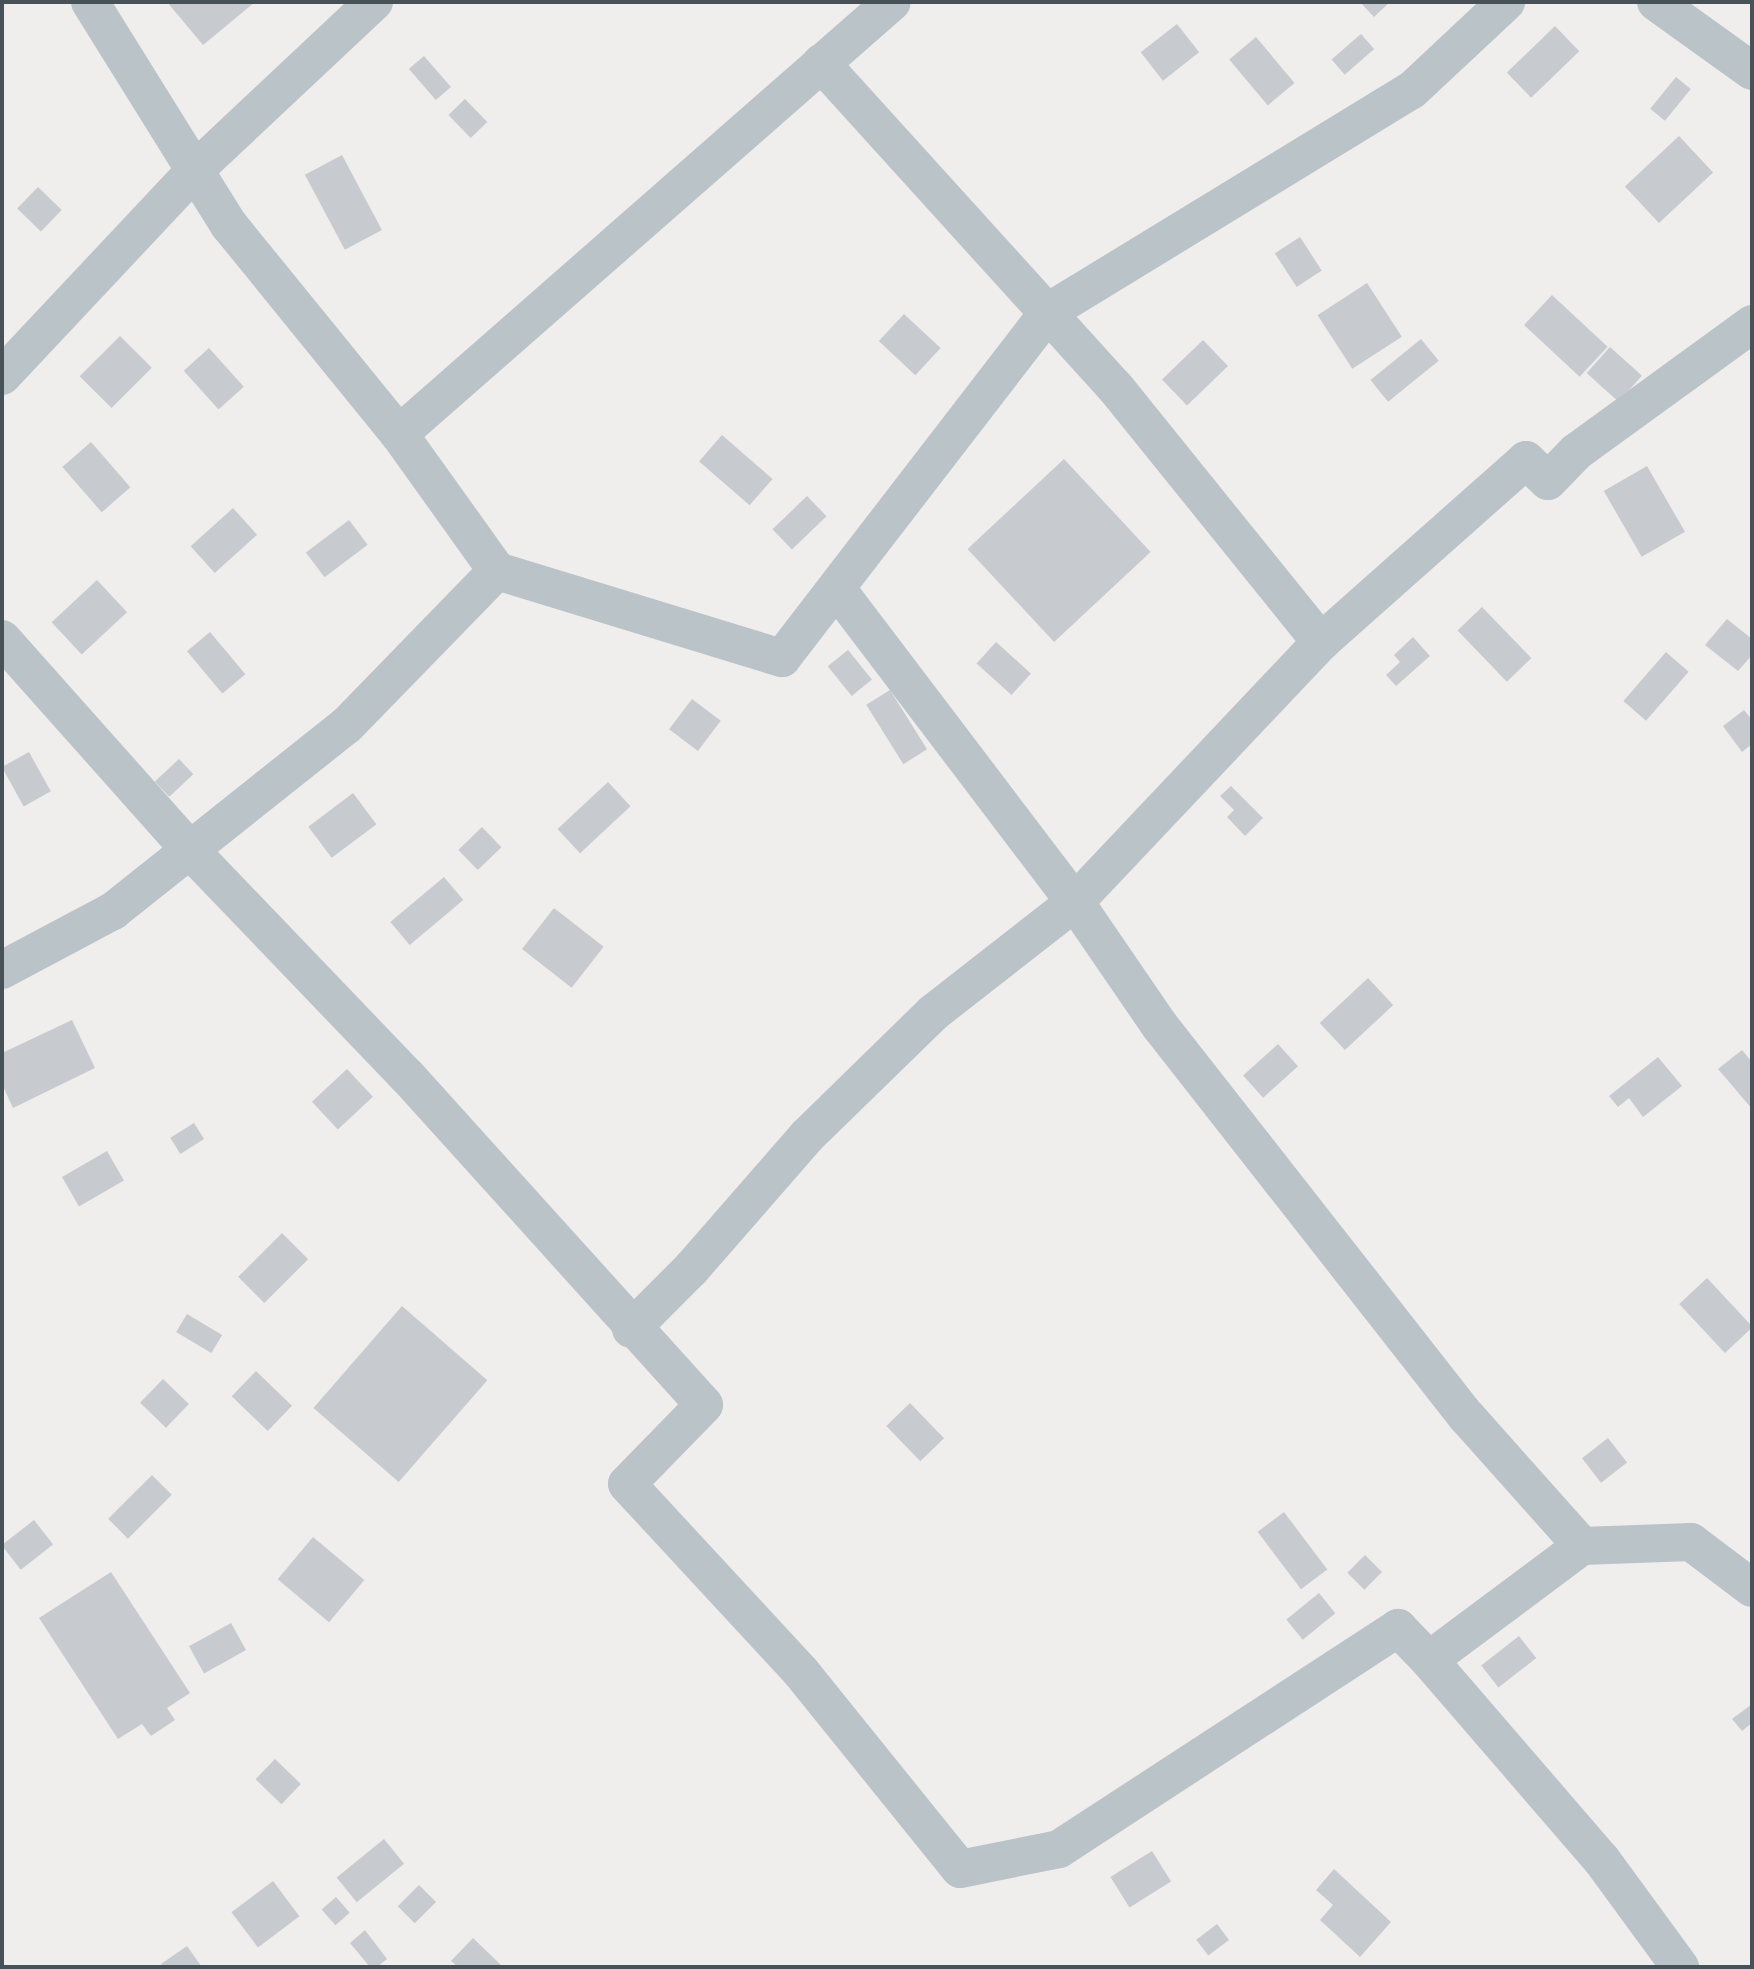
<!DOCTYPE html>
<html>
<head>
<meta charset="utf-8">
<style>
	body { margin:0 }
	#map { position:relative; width:1754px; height:1969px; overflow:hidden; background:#f0eded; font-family:Karla,sans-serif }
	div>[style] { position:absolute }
	.building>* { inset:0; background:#c7cbcf; transform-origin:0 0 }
	.minor>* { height:38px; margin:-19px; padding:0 19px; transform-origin:19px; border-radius:19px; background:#bac3c8 }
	span { translate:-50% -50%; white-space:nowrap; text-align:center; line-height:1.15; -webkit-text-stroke:6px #fff; paint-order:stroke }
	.frame { position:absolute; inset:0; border:4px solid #475258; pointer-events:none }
</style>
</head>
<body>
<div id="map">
	<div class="building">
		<div style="clip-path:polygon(167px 2px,255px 2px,203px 45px)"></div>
		<div style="clip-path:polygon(1360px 2px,1390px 2px,1374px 17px)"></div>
		<div style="left:1177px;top:24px;width:36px;height:46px;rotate:52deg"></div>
		<div style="left:1555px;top:26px;width:35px;height:67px;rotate:46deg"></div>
		<div style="left:1361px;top:34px;width:20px;height:39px;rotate:49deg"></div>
		<div style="left:1256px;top:37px;width:60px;height:35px;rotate:50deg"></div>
		<div style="left:424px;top:56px;width:41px;height:20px;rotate:49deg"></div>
		<div style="left:1676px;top:77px;width:19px;height:41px;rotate:39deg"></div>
		<div style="left:465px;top:99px;width:32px;height:23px;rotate:46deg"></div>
		<div style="left:1679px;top:136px;width:50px;height:74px;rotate:47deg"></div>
		<div style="left:342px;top:155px;width:85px;height:42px;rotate:62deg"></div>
		<div style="left:38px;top:187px;width:33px;height:30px;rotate:44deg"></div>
		<div style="left:1300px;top:237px;width:40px;height:30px;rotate:57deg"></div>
		<div style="left:1367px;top:283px;width:64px;height:59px;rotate:57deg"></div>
		<div style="left:1552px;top:295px;width:76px;height:41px;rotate:43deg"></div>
		<div style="left:904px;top:314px;width:50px;height:37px;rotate:43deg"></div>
		<div style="left:120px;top:336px;width:45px;height:57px;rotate:45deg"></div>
		<div style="left:1421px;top:339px;width:28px;height:65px;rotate:51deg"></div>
		<div style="left:1203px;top:340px;width:36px;height:57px;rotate:46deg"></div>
		<div style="left:1610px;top:347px;width:43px;height:35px;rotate:42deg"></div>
		<div style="left:209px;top:348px;width:52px;height:34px;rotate:48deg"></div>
		<div style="left:722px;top:435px;width:67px;height:35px;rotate:41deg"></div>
		<div style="left:91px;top:442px;width:60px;height:38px;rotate:49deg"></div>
		<div style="left:1064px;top:459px;width:127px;height:132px;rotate:47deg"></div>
		<div style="left:1647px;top:466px;width:76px;height:50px;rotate:60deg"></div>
		<div style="left:807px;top:496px;width:28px;height:48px;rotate:46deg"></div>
		<div style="left:233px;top:508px;width:36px;height:57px;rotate:48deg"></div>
		<div style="left:349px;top:520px;width:31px;height:54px;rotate:53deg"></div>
		<div style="left:97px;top:580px;width:44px;height:62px;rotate:47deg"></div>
		<div style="left:1482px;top:607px;width:71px;height:34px;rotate:46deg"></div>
		<div style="clip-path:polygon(1727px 619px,1752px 639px,1752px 655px,1738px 671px,1705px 645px)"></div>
		<div style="left:210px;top:632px;width:55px;height:30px;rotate:50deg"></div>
		<div style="clip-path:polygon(1413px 637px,1430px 656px,1396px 686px,1386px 675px,1400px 662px,1394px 655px)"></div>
		<div style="left:996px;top:642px;width:47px;height:29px;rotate:42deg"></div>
		<div style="left:848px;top:650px;width:38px;height:26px;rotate:51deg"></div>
		<div style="left:1666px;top:652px;width:30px;height:65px;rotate:41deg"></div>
		<div style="left:890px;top:690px;width:70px;height:28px;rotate:58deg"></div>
		<div style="left:692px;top:699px;width:36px;height:38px;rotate:37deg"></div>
		<div style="clip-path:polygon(1744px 710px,1752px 720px,1752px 744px,1742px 752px,1723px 726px)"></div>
		<div style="left:29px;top:752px;width:45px;height:31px;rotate:61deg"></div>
		<div style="left:179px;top:759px;width:21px;height:33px;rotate:47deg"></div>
		<div style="left:608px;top:782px;width:33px;height:69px;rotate:47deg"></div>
		<div style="clip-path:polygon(1231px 786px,1263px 818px,1245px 836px,1227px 817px,1234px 810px,1220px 796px)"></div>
		<div style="left:353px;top:793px;width:39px;height:56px;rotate:53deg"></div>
		<div style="left:482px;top:827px;width:28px;height:33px;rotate:46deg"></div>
		<div style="left:444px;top:877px;width:30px;height:70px;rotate:50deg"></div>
		<div style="left:554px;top:908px;width:63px;height:52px;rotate:38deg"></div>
		<div style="left:1368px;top:978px;width:37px;height:66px;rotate:47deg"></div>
		<div style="clip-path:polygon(72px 1020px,95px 1068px,13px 1108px,2px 1084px,2px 1053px)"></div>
		<div style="left:1278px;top:1044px;width:30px;height:47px;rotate:48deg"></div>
		<div style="clip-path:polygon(1742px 1050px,1752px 1062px,1752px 1109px,1718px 1069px)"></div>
		<div style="clip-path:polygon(1658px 1057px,1682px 1086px,1643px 1117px,1629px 1098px,1618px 1107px,1609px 1096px)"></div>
		<div style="left:347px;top:1069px;width:38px;height:48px;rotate:47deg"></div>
		<div style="left:194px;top:1123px;width:19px;height:28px;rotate:58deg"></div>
		<div style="left:107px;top:1151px;width:34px;height:52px;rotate:60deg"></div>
		<div style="left:282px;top:1233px;width:37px;height:62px;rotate:45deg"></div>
		<div style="left:1707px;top:1278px;width:67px;height:38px;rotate:47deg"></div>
		<div style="left:402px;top:1306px;width:113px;height:135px;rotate:41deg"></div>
		<div style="left:187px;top:1314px;width:41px;height:21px;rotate:31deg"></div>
		<div style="left:256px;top:1371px;width:50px;height:35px;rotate:44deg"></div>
		<div style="left:163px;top:1379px;width:36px;height:33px;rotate:44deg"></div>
		<div style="left:910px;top:1403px;width:49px;height:33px;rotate:46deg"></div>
		<div style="left:1608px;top:1438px;width:31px;height:33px;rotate:52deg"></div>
		<div style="left:152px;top:1475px;width:28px;height:62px;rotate:45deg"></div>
		<div style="left:1284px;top:1512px;width:72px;height:33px;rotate:53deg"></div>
		<div style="left:34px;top:1520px;width:31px;height:41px;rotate:52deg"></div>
		<div style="left:313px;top:1537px;width:67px;height:55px;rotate:40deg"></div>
		<div style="left:1365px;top:1555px;width:24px;height:25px;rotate:45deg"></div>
		<div style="clip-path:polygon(111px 1572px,190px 1693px,167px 1708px,175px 1720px,151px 1736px,142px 1724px,118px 1739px,39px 1618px)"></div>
		<div style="left:1319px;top:1593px;width:26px;height:42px;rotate:51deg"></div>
		<div style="left:231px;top:1623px;width:31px;height:48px;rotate:61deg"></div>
		<div style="left:1519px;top:1636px;width:28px;height:48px;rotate:52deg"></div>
		<div style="clip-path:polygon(1752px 1704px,1752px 1723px,1742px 1731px,1732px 1719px)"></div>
		<div style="left:275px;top:1759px;width:36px;height:28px;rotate:44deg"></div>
		<div style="left:384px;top:1839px;width:32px;height:61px;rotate:51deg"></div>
		<div style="left:1152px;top:1851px;width:36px;height:49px;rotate:58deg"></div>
		<div style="clip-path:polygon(1334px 1869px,1391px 1922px,1360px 1957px,1320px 1920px,1333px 1905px,1316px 1890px)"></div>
		<div style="left:273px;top:1881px;width:44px;height:52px;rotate:53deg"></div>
		<div style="left:419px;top:1885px;width:24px;height:30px;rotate:45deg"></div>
		<div style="left:336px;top:1897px;width:21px;height:19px;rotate:49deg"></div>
		<div style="left:1217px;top:1924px;width:20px;height:26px;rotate:53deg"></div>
		<div style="clip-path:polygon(365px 1930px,387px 1959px,377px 1967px,370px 1967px,350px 1943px)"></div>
		<div style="clip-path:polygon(473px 1938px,503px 1967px,458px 1967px,451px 1961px)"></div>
		<div style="clip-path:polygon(187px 1946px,202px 1967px,163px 1967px,161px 1964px)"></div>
	</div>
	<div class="minor">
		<div style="left:90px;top:2px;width:263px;rotate:58.1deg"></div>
		<div style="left:229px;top:225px;width:269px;rotate:50.9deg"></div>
		<div style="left:399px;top:434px;width:168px;rotate:54.4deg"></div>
		<div style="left:497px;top:571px;width:298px;rotate:17deg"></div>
		<div style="left:782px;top:658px;width:436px;rotate:-52.4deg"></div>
		<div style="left:1048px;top:312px;width:426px;rotate:-31.4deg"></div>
		<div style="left:1412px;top:90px;width:129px;rotate:-43.1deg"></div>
		<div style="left:1656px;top:2px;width:118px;rotate:35.7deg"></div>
		<div style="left:821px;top:63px;width:438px;rotate:47.8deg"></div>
		<div style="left:1115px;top:387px;width:328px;rotate:51.1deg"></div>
		<div style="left:2px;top:376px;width:285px;rotate:-46.8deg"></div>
		<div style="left:197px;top:168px;width:243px;rotate:-43.2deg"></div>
		<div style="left:399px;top:434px;width:655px;rotate:-41.23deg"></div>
		<div style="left:837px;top:589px;width:393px;rotate:52.8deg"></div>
		<div style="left:1075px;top:902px;width:150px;rotate:55.6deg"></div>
		<div style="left:1160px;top:1026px;width:497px;rotate:51.9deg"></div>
		<div style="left:1467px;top:1417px;width:173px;rotate:48.3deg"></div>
		<div style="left:2px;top:639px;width:281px;rotate:48.3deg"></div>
		<div style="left:189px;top:849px;width:315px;rotate:46.2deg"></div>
		<div style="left:407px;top:1076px;width:443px;rotate:47.9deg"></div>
		<div style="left:704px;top:1405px;width:110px;rotate:134.3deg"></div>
		<div style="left:627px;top:1484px;width:256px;rotate:47.2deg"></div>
		<div style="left:801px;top:1672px;width:253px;rotate:51.1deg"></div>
		<div style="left:960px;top:1869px;width:101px;rotate:-11.4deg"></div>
		<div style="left:1059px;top:1849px;width:405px;rotate:-33.1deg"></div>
		<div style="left:1398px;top:1628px;width:45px;rotate:45.9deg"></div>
		<div style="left:1429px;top:1660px;width:191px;rotate:-36.7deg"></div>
		<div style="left:1582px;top:1546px;width:109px;rotate:-2.1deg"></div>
		<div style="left:1691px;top:1542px;width:76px;rotate:37deg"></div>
		<div style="left:2px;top:970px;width:126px;rotate:-28deg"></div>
		<div style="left:113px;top:911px;width:299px;rotate:-38.5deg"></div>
		<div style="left:347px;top:725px;width:215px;rotate:-45.8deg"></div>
		<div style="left:631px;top:1329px;width:85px;rotate:-45deg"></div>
		<div style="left:691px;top:1269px;width:176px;rotate:-48.9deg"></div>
		<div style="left:807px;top:1136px;width:176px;rotate:-44.3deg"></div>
		<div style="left:933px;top:1013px;width:180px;rotate:-38deg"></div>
		<div style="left:1075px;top:902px;width:358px;rotate:-46.6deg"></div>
		<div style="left:1321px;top:642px;width:274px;rotate:-41.6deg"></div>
		<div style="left:1526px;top:460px;width:30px;rotate:44deg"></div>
		<div style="left:1548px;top:481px;width:40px;rotate:-46deg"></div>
		<div style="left:1576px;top:452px;width:218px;rotate:-36deg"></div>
		<div style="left:1429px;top:1660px;width:263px;rotate:49.2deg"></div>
		<div style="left:1601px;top:1859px;width:134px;rotate:53.8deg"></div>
	</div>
	<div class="frame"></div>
</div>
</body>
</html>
